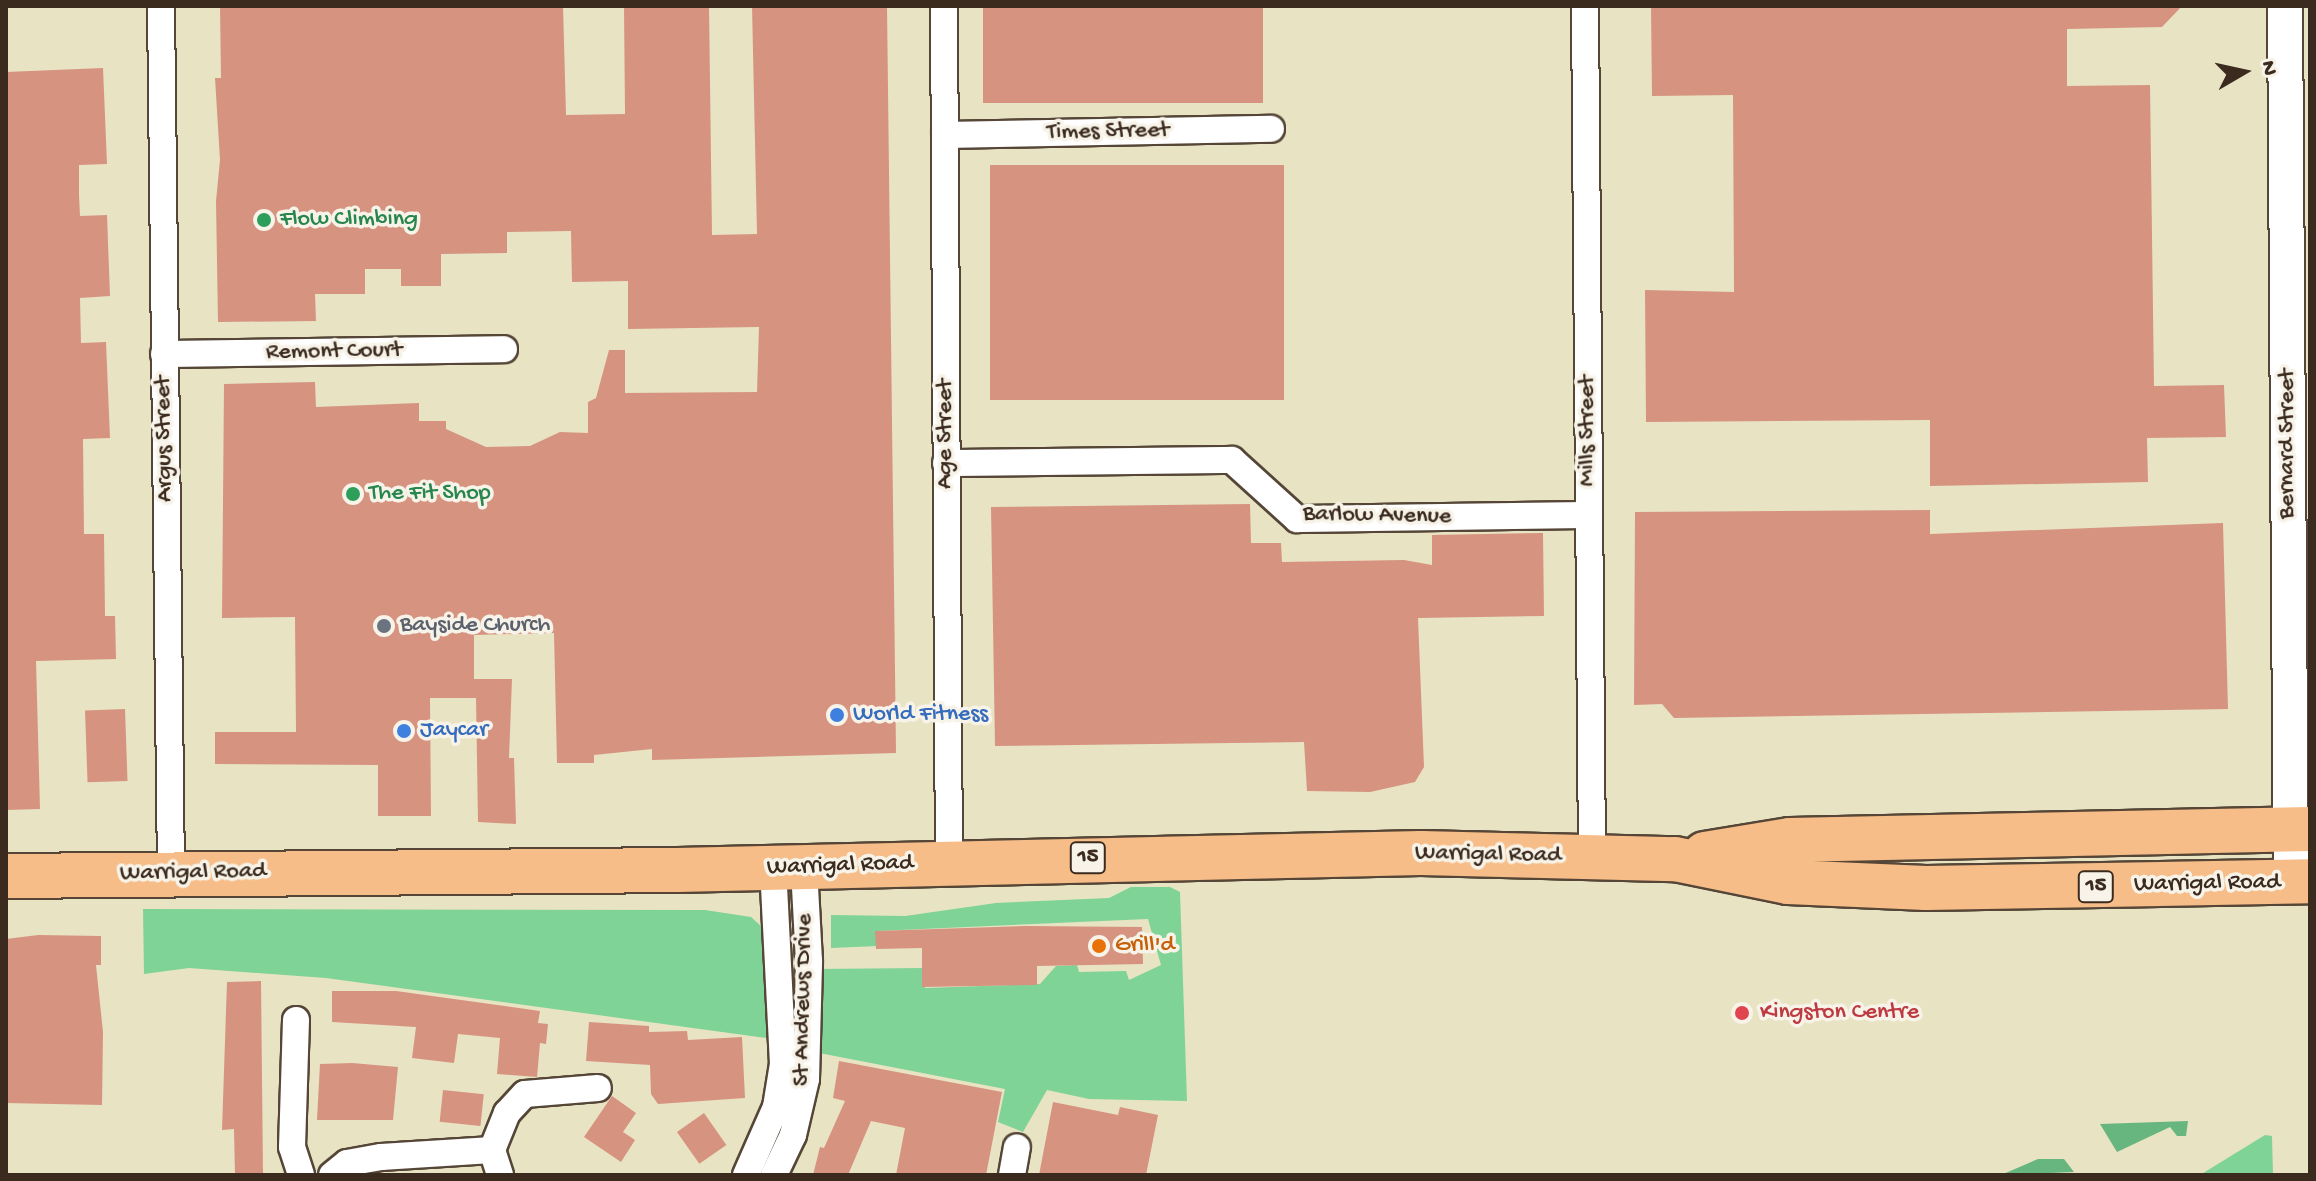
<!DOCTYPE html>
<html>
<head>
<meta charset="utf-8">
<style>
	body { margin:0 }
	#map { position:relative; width:2316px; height:1181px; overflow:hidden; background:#e8e3c3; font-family:"Gochi Hand",sans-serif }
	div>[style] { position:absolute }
	.green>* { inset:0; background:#7fd396 }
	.forest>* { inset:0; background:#67b57f }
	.building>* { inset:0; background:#d69380; transform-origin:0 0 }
	.roads { filter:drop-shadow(2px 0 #554637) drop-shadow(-2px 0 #554637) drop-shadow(0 2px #554637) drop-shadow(0 -2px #554637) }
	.minor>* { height:26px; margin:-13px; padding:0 13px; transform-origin:13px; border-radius:13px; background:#fff }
	.tertiary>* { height:34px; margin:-17px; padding:0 17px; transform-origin:17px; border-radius:17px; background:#fff }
	.trunk>* { height:44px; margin:-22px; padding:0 22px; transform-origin:22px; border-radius:22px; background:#f7bd88 }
	.dots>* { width:22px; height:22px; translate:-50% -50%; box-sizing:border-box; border:4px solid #f7f3e8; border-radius:50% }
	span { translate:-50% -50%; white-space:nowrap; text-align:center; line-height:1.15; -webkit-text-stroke:7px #f7f3e8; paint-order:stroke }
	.shield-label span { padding:2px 6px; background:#f7f3e8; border:2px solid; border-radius:6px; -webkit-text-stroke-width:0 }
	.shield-label { font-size:22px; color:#3b2a1e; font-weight:700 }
	.street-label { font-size:24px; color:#3b2a1e }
	.leisure-label { font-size:24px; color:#27864d }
	.left { translate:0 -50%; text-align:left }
	.worship-label { font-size:24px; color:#5b616d }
	.shop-label { font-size:24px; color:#366cbe }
	.food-label { font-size:24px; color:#c56008 }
	.health-label { font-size:24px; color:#be3a42 }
	.frame { position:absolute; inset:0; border:8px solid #3b2a1e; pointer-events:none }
	.north { position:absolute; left:2204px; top:32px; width:80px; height:80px; -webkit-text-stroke:6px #f7f3e8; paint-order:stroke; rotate:81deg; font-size:22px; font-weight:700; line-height:32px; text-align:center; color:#3b2a1e }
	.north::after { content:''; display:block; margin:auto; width:28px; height:36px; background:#3b2a1e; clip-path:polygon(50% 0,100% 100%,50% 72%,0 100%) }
</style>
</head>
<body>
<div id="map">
	<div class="green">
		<div style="clip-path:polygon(1131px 887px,1170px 887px,1180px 892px,1187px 1101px,1089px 1099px,1047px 1090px,1023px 1132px,998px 1122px,1005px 1089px,814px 1052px,816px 969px,924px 968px,925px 988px,1040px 984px,1056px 966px,1077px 965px,1079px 972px,1126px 971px,1129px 980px,1161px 965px,1148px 919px,878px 931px,878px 946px,831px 948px,831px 915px,905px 916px,996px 903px,1109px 898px)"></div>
		<div style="clip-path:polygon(143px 909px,705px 910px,751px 917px,762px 927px,774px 1039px,326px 978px,189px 968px,144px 974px)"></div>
		<div style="clip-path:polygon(2265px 1135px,2272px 1136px,2273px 1175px,2200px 1175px)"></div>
	</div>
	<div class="forest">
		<div style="clip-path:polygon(2188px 1121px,2186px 1136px,2177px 1136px,2170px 1127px,2117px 1152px,2100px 1124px)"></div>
		<div style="clip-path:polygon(2038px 1159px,2064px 1159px,2074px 1172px,2001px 1175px)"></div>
	</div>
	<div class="building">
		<div style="clip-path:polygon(220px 6px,563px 6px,566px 115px,625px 114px,624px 6px,709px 6px,712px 235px,757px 234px,752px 6px,887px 6px,896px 753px,652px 760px,652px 749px,594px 755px,594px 763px,557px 763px,554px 633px,474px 635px,474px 679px,512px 679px,509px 758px,514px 758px,516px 824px,478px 822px,476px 698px,430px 698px,431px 816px,378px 816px,378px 765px,215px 764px,215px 732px,296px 732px,295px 617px,222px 618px,224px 384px,315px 382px,316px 407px,419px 403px,419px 421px,446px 421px,446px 429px,486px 447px,530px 446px,560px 432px,588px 433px,588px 402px,596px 398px,609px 350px,625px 350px,625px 393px,757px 392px,759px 327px,628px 329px,628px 281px,572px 282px,571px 231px,507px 232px,507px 253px,441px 254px,441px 286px,401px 286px,401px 269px,365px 269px,365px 294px,315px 294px,316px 321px,218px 322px,216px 201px,220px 160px,215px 78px,221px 78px)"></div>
		<div style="left:983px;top:6px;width:280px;height:97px"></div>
		<div style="clip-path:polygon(1651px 6px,2182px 6px,2162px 27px,2067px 29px,2067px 86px,2150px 85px,2154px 386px,2224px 385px,2226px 437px,2147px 438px,2148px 482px,1930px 486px,1930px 420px,1646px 422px,1645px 290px,1734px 292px,1733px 95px,1652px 96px)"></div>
		<div style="clip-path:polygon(103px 68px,107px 164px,79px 165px,79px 195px,80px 216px,107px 215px,110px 296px,80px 298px,81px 343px,106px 342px,110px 438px,83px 439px,84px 534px,104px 534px,105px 616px,115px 616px,116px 659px,36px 661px,40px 809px,6px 810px,6px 72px)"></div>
		<div style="left:1284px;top:165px;width:235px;height:294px;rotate:90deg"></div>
		<div style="clip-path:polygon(1250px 504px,1251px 543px,1281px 543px,1282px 562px,1404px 560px,1432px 565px,1432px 535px,1543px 533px,1544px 616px,1418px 618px,1424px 767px,1415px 782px,1370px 792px,1307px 791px,1304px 742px,995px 746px,991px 507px)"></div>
		<div style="clip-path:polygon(1930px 510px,1930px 534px,2223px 523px,2228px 709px,1674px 718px,1662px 704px,1634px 705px,1635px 512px)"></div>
		<div style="left:125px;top:709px;width:72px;height:40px;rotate:88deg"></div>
		<div style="clip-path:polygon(1026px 926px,1142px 927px,1143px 964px,1037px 966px,1037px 985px,922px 987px,922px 948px,876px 949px,875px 931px)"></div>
		<div style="clip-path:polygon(38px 935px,101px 936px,101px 965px,96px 965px,103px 1032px,102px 1105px,6px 1103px,6px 939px)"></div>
		<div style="clip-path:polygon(261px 981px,263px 1175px,235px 1175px,234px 1129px,222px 1130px,227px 982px)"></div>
		<div style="clip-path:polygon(332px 991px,396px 991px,540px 1011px,538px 1023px,548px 1024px,546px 1044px,540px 1043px,537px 1077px,497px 1074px,500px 1038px,458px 1034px,454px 1063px,412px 1058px,416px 1027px,332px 1022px)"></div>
		<div style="clip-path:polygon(589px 1022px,649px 1026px,649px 1032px,687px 1031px,688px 1040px,742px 1037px,745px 1098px,658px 1104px,651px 1094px,650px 1065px,586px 1061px)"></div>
		<div style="clip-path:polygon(839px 1061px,1002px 1092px,986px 1175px,896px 1175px,905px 1128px,871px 1121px,848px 1175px,813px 1175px,820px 1147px,824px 1148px,845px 1101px,833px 1098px)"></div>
		<div style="clip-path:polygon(352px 1063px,398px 1067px,393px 1120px,317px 1120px,320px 1064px)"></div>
		<div style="left:443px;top:1090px;width:41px;height:32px;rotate:6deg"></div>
		<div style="clip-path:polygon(612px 1096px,636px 1113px,623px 1132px,635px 1140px,621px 1162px,584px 1137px)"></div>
		<div style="clip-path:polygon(1053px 1102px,1118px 1115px,1120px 1107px,1158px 1115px,1146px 1175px,1039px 1175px)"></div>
		<div style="left:704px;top:1113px;width:39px;height:33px;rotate:55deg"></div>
	</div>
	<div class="roads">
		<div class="minor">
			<div style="left:161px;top:6px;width:866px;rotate:89.34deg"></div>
			<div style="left:944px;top:6px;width:857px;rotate:89.67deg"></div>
			<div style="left:1585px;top:6px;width:851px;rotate:89.53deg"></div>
			<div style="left:945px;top:135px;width:326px;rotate:-1.1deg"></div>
			<div style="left:164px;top:354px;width:340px;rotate:-0.8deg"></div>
			<div style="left:946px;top:463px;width:286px;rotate:-0.6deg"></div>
			<div style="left:1232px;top:460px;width:88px;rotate:42.2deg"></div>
			<div style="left:1297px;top:519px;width:292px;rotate:-0.8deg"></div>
			<div style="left:296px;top:1020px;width:127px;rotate:91.8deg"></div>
			<div style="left:292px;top:1147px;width:29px;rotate:72deg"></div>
			<div style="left:492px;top:1150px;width:26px;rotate:72deg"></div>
			<div style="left:332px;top:1175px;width:19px;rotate:-39deg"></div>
			<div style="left:347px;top:1163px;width:35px;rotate:-10deg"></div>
			<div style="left:381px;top:1157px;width:111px;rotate:-3.6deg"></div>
			<div style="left:492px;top:1150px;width:40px;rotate:-68deg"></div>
			<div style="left:507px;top:1113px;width:26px;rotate:-47deg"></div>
			<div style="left:525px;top:1094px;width:73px;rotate:-4.7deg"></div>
			<div style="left:746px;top:1175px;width:74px;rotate:-66.2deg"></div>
			<div style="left:776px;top:1107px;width:44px;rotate:-80.8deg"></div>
			<div style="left:783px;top:1064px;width:196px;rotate:-92.9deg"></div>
			<div style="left:774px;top:1175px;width:44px;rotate:-64.6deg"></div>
			<div style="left:793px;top:1135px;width:57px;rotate:-76.9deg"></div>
			<div style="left:806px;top:1079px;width:118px;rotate:-88.5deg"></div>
			<div style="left:809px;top:961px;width:93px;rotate:-93.1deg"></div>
			<div style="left:1012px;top:1175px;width:28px;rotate:-80deg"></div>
		</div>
		<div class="tertiary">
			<div style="left:2285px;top:6px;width:876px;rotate:89.61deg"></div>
		</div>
		<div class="trunk">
			<div style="left:1705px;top:854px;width:86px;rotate:-9.4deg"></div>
			<div style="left:1790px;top:840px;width:520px;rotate:-1.21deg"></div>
			<div style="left:6px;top:876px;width:671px;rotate:-0.51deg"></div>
			<div style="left:677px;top:870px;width:744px;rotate:-1.31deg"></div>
			<div style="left:1421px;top:853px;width:254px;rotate:1.4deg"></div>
			<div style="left:1675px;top:859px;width:115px;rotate:11.5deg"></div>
			<div style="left:1788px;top:882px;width:138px;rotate:2.5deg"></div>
			<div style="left:1926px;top:888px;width:384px;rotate:-1deg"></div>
		</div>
	</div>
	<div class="dots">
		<div style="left:264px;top:220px;background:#2e9e5b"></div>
		<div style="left:353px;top:494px;background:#2e9e5b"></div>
		<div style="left:384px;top:626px;background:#6b7280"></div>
		<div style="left:837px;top:715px;background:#3f7fe0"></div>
		<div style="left:404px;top:731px;background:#3f7fe0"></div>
		<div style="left:1099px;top:946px;background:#e8710a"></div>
		<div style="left:1742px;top:1013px;background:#e0444e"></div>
	</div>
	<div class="shield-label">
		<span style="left:1088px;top:858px">15</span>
		<span style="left:2096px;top:887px">15</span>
	</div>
	<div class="street-label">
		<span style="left:1108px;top:132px;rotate:-1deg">Times Street</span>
		<span style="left:334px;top:352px;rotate:-1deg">Remont Court</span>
		<span style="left:1588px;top:431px;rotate:-90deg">Mills Street</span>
		<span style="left:946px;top:434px;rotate:-90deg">Age Street</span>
		<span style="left:165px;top:439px;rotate:-91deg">Argus Street</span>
		<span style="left:2288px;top:444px;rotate:-90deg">Bernard Street</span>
		<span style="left:1377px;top:516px;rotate:1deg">Barlow Avenue</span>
		<span style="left:1488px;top:855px;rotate:1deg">Warrigal Road</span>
		<span style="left:840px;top:866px;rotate:-2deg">Warrigal Road</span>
		<span style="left:193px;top:873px;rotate:-1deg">Warrigal Road</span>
		<span style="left:2207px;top:884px;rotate:-1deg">Warrigal Road</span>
		<span style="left:804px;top:1000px;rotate:-89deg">St Andrews Drive</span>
	</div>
	<div class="leisure-label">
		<span class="left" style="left:280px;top:220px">Flow Climbing</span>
		<span class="left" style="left:369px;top:494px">The Fit Shop</span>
	</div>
	<div class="worship-label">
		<span class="left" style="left:400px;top:626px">Bayside Church</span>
	</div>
	<div class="shop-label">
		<span class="left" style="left:853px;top:715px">World Fitness</span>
		<span class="left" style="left:420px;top:731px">Jaycar</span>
	</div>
	<div class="food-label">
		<span class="left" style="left:1115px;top:946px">Grill'd</span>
	</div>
	<div class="health-label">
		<span class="left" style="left:1760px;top:1013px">Kingston Centre</span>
	</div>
	<div class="frame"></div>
	<div class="north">N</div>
</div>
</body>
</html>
